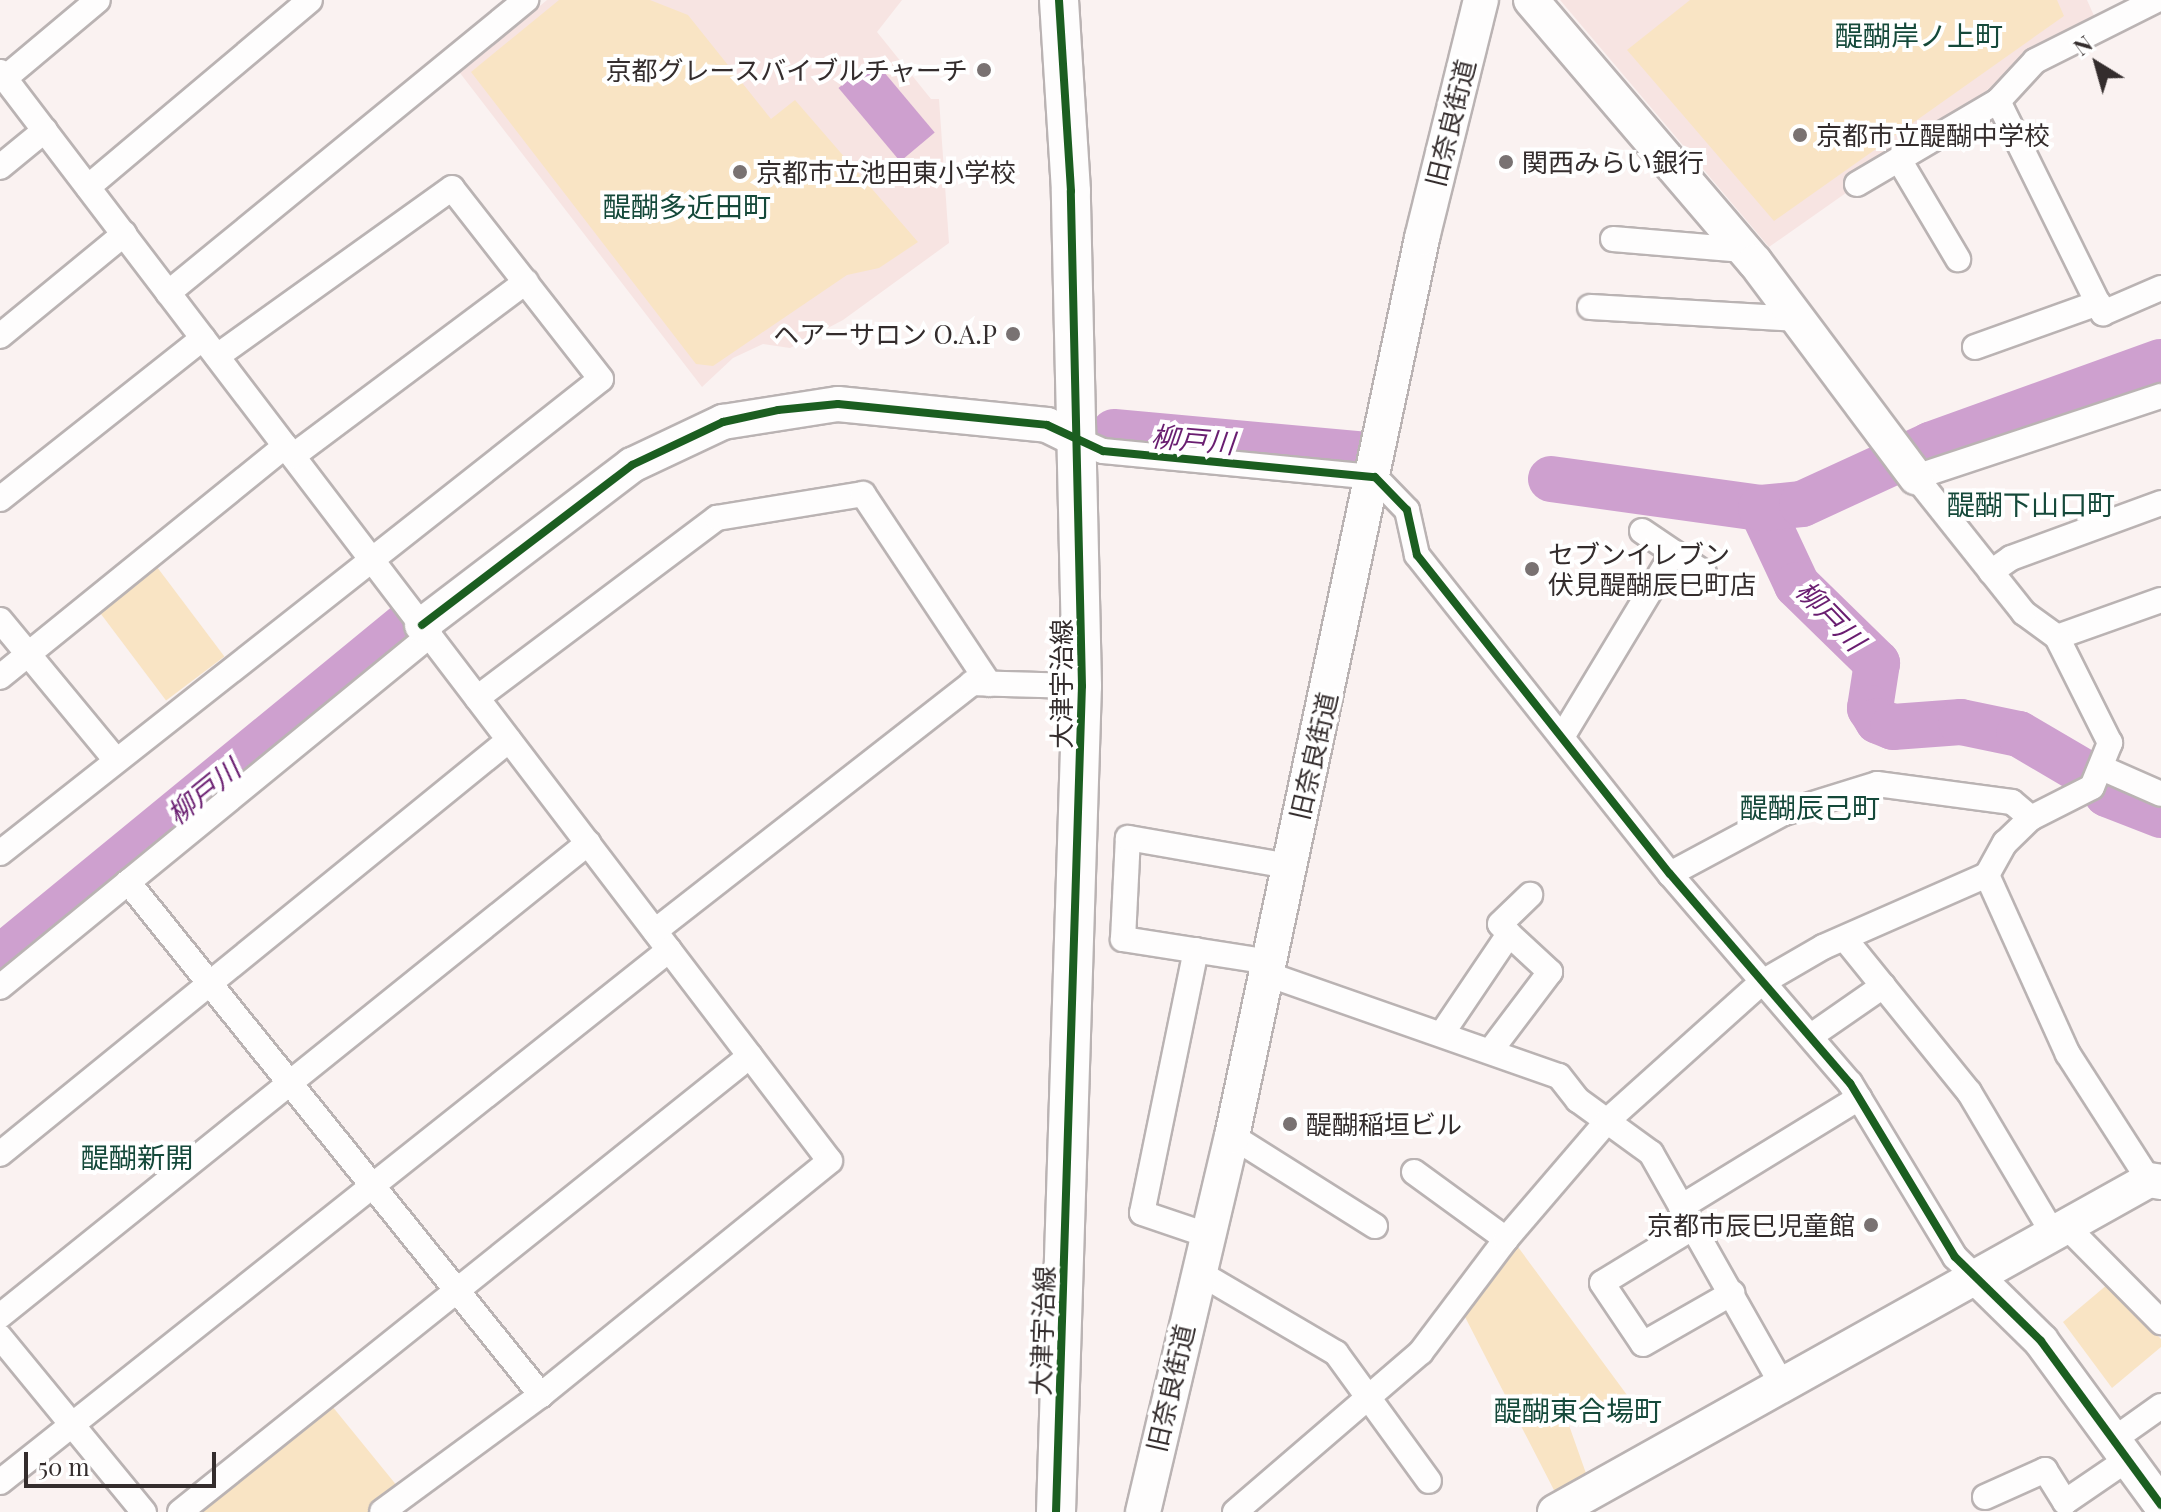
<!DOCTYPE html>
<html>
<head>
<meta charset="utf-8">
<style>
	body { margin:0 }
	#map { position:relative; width:2161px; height:1512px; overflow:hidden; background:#faf2f1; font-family:"Playfair Display","Noto Sans JP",serif }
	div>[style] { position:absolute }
	.built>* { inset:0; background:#f7e4e2 }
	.green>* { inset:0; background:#f9e4c4; transform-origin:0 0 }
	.water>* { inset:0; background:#cea0cf; transform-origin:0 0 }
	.river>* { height:46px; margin:-23px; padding:0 23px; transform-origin:23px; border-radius:23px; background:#cea0cf }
	.roads { filter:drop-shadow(2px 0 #bab3b3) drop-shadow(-2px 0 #bab3b3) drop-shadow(0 2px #bab3b3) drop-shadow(0 -2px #bab3b3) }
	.street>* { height:24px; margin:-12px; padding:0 12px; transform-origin:12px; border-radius:12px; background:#fefdfd }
	.secondary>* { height:34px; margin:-17px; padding:0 17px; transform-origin:17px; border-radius:17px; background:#fefdfd }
	.primary>* { height:38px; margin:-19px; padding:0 19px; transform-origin:19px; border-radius:19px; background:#fefdfd }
	.cycleway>* { height:8px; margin:-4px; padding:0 4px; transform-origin:4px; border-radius:4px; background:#1b5e20 }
	.dots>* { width:22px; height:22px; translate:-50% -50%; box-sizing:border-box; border:4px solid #fff; border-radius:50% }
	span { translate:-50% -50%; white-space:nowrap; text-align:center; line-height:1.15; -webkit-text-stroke:8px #fff; paint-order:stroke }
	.poi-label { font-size:26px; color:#342d2d }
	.right { translate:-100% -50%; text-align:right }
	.left { translate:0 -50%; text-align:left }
	.street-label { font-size:26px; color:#342d2d }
	.neighbourhood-label { font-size:28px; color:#15493a }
	.water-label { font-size:28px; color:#691d70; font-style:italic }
	.north { position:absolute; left:2057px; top:24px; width:80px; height:80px; -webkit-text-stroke:6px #fff; paint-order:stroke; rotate:323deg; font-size:22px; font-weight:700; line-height:32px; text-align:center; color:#342d2d }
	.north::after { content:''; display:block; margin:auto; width:28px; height:36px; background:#342d2d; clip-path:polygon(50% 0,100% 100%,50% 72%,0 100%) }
	.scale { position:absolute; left:24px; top:1452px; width:192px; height:36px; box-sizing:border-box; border:4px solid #342d2d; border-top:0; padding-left:10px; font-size:24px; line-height:28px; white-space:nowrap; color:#342d2d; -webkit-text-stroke:6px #fff; paint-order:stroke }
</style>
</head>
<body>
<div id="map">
	<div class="built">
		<div style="clip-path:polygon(547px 0,902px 0,877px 32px,931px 99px,939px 99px,949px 243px,843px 320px,790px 348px,763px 344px,733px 358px,702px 387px,460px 73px)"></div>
		<div style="clip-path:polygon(1560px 0,2087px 0,2095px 18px,1769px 247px)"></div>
	</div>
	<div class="green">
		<div style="clip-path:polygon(559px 0,650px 0,688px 15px,771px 119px,795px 100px,918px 242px,879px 268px,847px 275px,713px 366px,696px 364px,471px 72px)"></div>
		<div style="clip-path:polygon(1690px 0,2057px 0,2064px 16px,1774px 221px,1627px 50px)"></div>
		<div style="left:157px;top:567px;width:112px;height:73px;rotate:53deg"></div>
		<div style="clip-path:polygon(1518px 1247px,1627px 1395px,1565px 1414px,1588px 1479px,1557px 1496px,1463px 1313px)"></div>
		<div style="clip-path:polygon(2108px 1284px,2161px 1339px,2161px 1347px,2112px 1388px,2063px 1322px)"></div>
		<div style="clip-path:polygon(332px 1406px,402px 1492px,373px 1512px,202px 1512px)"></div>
	</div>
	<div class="water">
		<div style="left:873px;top:59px;width:96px;height:45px;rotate:50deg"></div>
	</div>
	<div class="river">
		<div style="left:1114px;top:432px;width:254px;rotate:5.2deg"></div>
		<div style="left:1551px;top:479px;width:212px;rotate:7.9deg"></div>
		<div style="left:1761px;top:508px;width:85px;rotate:64.9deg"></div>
		<div style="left:1797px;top:585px;width:112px;rotate:44.3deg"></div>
		<div style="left:1877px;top:663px;width:46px;rotate:98.8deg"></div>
		<div style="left:1870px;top:708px;width:15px;rotate:58deg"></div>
		<div style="left:1878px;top:721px;width:16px;rotate:22deg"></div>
		<div style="left:1893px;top:727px;width:68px;rotate:-4.2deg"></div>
		<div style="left:1961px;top:722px;width:59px;rotate:11.7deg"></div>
		<div style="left:2019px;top:734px;width:93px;rotate:30.4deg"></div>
		<div style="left:2099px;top:781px;width:15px;rotate:58deg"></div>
		<div style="left:2107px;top:794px;width:58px;rotate:21.3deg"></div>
		<div style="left:1761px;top:508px;width:41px;rotate:-5.6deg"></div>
		<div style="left:1802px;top:504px;width:141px;rotate:-24.7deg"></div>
		<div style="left:1930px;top:445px;width:245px;rotate:-19.8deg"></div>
		<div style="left:0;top:958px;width:525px;rotate:-39.36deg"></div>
	</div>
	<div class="roads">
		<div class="street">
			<div style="left:0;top:72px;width:1369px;rotate:52.69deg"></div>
			<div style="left:830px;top:1161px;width:372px;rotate:141deg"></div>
			<div style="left:541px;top:1395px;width:197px;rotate:143.7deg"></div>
			<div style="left:5px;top:78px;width:121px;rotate:-40deg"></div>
			<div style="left:1998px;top:101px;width:237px;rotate:63.7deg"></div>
			<div style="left:2103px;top:313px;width:63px;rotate:-23.3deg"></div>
			<div style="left:1901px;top:163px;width:112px;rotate:59.3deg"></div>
			<div style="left:0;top:167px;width:58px;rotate:-39.4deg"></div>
			<div style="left:1857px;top:184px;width:164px;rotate:-30.5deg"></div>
			<div style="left:1998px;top:101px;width:54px;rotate:-47.2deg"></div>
			<div style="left:2035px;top:61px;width:136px;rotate:-26.6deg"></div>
			<div style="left:88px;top:187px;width:290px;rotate:-40.1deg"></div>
			<div style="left:1613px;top:239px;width:131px;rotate:4.8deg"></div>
			<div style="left:168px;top:293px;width:463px;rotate:-39.3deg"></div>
			<div style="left:1590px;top:307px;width:210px;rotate:3.3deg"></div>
			<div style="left:0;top:336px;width:161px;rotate:-39.4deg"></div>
			<div style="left:1975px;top:347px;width:131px;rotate:-19.7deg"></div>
			<div style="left:1078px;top:440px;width:27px;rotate:24deg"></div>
			<div style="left:1103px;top:451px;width:273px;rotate:5.5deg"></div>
			<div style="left:1375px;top:477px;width:46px;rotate:45.9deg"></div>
			<div style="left:1407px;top:510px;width:46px;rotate:77.5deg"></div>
			<div style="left:1417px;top:555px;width:407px;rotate:51.6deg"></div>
			<div style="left:1670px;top:874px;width:276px;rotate:49.3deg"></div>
			<div style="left:1850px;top:1083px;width:203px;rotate:58.9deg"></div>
			<div style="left:1955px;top:1257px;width:30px;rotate:44deg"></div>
			<div style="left:293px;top:456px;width:291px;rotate:-36.8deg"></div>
			<div style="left:0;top:499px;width:259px;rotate:-38.4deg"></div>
			<div style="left:1642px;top:531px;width:75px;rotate:34.1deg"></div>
			<div style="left:1991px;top:572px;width:24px;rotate:-35deg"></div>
			<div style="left:2011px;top:558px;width:160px;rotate:-20.1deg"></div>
			<div style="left:0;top:620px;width:182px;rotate:50.4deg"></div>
			<div style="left:2057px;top:637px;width:110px;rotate:-19.6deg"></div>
			<div style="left:0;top:677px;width:367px;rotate:-39deg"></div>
			<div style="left:477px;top:698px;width:300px;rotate:-36.9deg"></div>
			<div style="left:717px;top:518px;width:148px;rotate:-9.3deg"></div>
			<div style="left:863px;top:494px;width:228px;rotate:56.4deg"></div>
			<div style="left:1562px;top:737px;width:215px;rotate:-58.9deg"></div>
			<div style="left:2102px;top:768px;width:64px;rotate:23.8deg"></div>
			<div style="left:0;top:853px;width:765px;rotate:-38.26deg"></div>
			<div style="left:601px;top:379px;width:242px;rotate:-128deg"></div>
			<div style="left:452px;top:188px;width:289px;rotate:144.4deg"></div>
			<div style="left:1670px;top:874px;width:129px;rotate:-28.2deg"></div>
			<div style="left:1784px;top:813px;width:97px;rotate:-17.3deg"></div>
			<div style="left:1877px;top:784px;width:136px;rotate:7.6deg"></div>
			<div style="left:2012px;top:802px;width:25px;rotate:40deg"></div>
			<div style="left:1987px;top:875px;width:196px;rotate:65.7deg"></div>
			<div style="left:2068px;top:1054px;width:150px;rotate:57.3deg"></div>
			<div style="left:128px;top:882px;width:659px;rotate:51.16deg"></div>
			<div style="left:655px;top:931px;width:402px;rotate:-38deg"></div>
			<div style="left:972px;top:683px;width:110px;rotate:1.6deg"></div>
			<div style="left:1509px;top:934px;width:13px;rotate:-132deg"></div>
			<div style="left:1500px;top:924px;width:42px;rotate:-44deg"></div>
			<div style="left:1845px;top:939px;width:197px;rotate:51deg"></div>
			<div style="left:1969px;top:1092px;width:166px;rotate:59.3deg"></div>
			<div style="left:1196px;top:950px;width:268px;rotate:101.6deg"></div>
			<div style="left:1142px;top:1213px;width:69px;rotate:18.7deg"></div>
			<div style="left:1270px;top:962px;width:149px;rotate:-171.1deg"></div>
			<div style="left:1123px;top:939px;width:101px;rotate:-87.2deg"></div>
			<div style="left:1128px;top:838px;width:162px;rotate:9.9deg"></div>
			<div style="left:1267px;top:974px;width:309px;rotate:19.3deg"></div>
			<div style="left:1559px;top:1076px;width:31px;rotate:52deg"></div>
			<div style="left:1578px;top:1100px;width:90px;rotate:36deg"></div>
			<div style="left:1651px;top:1153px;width:268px;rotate:60.5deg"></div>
			<div style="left:0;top:987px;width:556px;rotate:-39.3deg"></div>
			<div style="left:1443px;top:1032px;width:118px;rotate:-56deg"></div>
			<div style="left:1509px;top:934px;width:56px;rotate:42.8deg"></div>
			<div style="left:1550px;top:972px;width:98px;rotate:127.1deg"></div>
			<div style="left:1811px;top:1036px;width:88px;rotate:-34.8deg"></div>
			<div style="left:1232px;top:1136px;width:169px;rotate:32.2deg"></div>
			<div style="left:0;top:1154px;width:656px;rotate:-39.12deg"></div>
			<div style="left:1414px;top:1172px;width:114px;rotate:36.1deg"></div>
			<div style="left:1681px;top:1207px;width:209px;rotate:-31.5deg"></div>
			<div style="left:2067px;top:1227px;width:134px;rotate:45.3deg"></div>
			<div style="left:1692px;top:1228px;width:105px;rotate:148.6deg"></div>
			<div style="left:1602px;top:1283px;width:73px;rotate:56.1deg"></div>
			<div style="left:1643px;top:1344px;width:103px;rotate:-29.8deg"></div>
			<div style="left:1198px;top:1272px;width:160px;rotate:30.4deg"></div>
			<div style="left:1336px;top:1353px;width:158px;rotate:54deg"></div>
			<div style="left:0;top:1316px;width:755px;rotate:-38.81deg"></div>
			<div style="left:0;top:1337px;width:227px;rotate:50.6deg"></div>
			<div style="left:2113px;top:1440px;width:59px;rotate:-35.3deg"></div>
			<div style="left:0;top:1482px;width:855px;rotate:-38.49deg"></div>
			<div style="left:1985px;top:1497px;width:66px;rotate:-24.2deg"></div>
			<div style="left:2045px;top:1470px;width:38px;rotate:58deg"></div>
			<div style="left:2065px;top:1502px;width:76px;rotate:-34.3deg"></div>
			<div style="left:180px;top:1512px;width:730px;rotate:-38.66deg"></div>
			<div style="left:1235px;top:1512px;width:245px;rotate:-40.7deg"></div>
			<div style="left:1421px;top:1352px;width:141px;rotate:-53deg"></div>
			<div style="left:1506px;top:1239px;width:155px;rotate:-49.4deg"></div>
			<div style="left:1607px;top:1121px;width:207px;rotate:-41.9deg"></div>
			<div style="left:1761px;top:983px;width:72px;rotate:-30.1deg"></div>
			<div style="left:1823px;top:947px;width:179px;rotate:-23.7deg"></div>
			<div style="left:1987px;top:875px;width:37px;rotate:-61deg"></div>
			<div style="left:2005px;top:843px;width:36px;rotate:-44deg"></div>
			<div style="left:2031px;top:818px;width:68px;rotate:-26.9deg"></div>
			<div style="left:2092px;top:787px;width:48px;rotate:-67.8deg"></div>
			<div style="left:2110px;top:743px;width:119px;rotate:-116.6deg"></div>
			<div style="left:2057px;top:637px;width:41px;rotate:-144deg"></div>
			<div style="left:2024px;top:613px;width:174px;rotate:-128.5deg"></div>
			<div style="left:1916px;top:477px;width:258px;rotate:-18.3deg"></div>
		</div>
		<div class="secondary">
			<div style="left:1531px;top:0;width:345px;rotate:49.5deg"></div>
			<div style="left:1755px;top:262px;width:269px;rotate:53.2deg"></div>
			<div style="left:422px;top:625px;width:264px;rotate:-37.3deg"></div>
			<div style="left:632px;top:465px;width:101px;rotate:-25.3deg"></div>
			<div style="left:723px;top:422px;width:116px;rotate:-8.9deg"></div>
			<div style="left:838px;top:404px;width:210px;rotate:5.7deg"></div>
			<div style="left:1047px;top:425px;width:34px;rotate:26deg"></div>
			<div style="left:1977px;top:1278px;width:90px;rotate:44.5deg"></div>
			<div style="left:2041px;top:1341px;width:203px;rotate:53.8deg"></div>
			<div style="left:1143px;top:1512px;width:386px;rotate:-76.7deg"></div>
			<div style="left:1232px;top:1136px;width:918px;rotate:-78.05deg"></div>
			<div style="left:1422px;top:238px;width:245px;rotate:-76.1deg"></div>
			<div style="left:1555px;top:1512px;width:680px;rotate:-29.2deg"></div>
			<div style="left:2149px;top:1180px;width:12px;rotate:9deg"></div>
		</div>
		<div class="primary">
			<div style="left:1056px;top:1512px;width:826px;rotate:-88.2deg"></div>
			<div style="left:1082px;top:686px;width:495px;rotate:-91.3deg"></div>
			<div style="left:1071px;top:191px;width:191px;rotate:-93.6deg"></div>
		</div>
	</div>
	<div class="cycleway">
		<div style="left:422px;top:625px;width:264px;rotate:-37.3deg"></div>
		<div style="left:632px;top:465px;width:101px;rotate:-25.3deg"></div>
		<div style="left:723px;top:422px;width:56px;rotate:-12.3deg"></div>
		<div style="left:778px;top:410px;width:60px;rotate:-5.7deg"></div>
		<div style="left:838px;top:404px;width:210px;rotate:5.7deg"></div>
		<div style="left:1047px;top:425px;width:62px;rotate:24.9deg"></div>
		<div style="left:1103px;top:451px;width:273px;rotate:5.5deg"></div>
		<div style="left:1375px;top:477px;width:46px;rotate:45.9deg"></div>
		<div style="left:1407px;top:510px;width:46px;rotate:77.5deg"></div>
		<div style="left:1417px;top:555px;width:407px;rotate:51.6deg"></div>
		<div style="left:1670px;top:874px;width:276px;rotate:49.3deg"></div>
		<div style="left:1850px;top:1083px;width:203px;rotate:58.9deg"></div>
		<div style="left:1955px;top:1257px;width:120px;rotate:44.3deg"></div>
		<div style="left:2041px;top:1341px;width:203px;rotate:53.8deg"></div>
		<div style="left:1056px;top:1512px;width:826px;rotate:-88.2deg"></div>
		<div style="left:1082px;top:686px;width:495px;rotate:-91.3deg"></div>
		<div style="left:1071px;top:191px;width:191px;rotate:-93.6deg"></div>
	</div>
	<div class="dots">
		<div style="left:984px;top:70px;background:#797272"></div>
		<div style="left:1800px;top:135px;background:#797272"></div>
		<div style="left:1506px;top:162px;background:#797272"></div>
		<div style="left:740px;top:172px;background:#797272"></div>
		<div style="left:1013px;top:334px;background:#797272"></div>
		<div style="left:1532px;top:569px;background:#797272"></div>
		<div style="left:1290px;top:1124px;background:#797272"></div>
		<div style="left:1871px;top:1225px;background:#797272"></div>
	</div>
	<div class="poi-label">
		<span class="right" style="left:968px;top:70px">京都グレースバイブルチャーチ</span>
		<span class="left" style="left:1816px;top:135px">京都市立醍醐中学校</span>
		<span class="left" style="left:1522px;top:162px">関西みらい銀行</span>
		<span class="left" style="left:756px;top:172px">京都市立池田東小学校</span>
		<span class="right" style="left:997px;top:334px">ヘアーサロン O.A.P</span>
		<span class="left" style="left:1548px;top:569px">セブンイレブン<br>伏見醍醐辰巳町店</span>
		<span class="left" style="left:1306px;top:1124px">醍醐稲垣ビル</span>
		<span class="right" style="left:1855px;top:1225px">京都市辰巳児童館</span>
	</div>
	<div class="street-label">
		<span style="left:1450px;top:123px;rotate:-76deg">旧奈良街道</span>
		<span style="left:1061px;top:684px;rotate:-90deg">大津宇治線</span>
		<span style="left:1313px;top:756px;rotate:-77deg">旧奈良街道</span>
		<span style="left:1042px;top:1331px;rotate:-88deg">大津宇治線</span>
		<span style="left:1170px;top:1388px;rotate:-77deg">旧奈良街道</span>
	</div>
	<div class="neighbourhood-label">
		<span style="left:1919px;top:35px">醍醐岸ノ上町</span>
		<span style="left:687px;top:206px">醍醐多近田町</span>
		<span style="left:2031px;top:504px">醍醐下山口町</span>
		<span style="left:1810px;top:807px">醍醐辰己町</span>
		<span style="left:137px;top:1157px">醍醐新開</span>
		<span style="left:1578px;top:1410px">醍醐東合場町</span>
	</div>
	<div class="water-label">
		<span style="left:1193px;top:439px;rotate:5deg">柳戸川</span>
		<span style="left:1831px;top:615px;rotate:46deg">柳戸川</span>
		<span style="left:203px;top:791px;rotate:-39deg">柳戸川</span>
	</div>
	<div class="north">N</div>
	<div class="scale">50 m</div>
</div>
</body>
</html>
